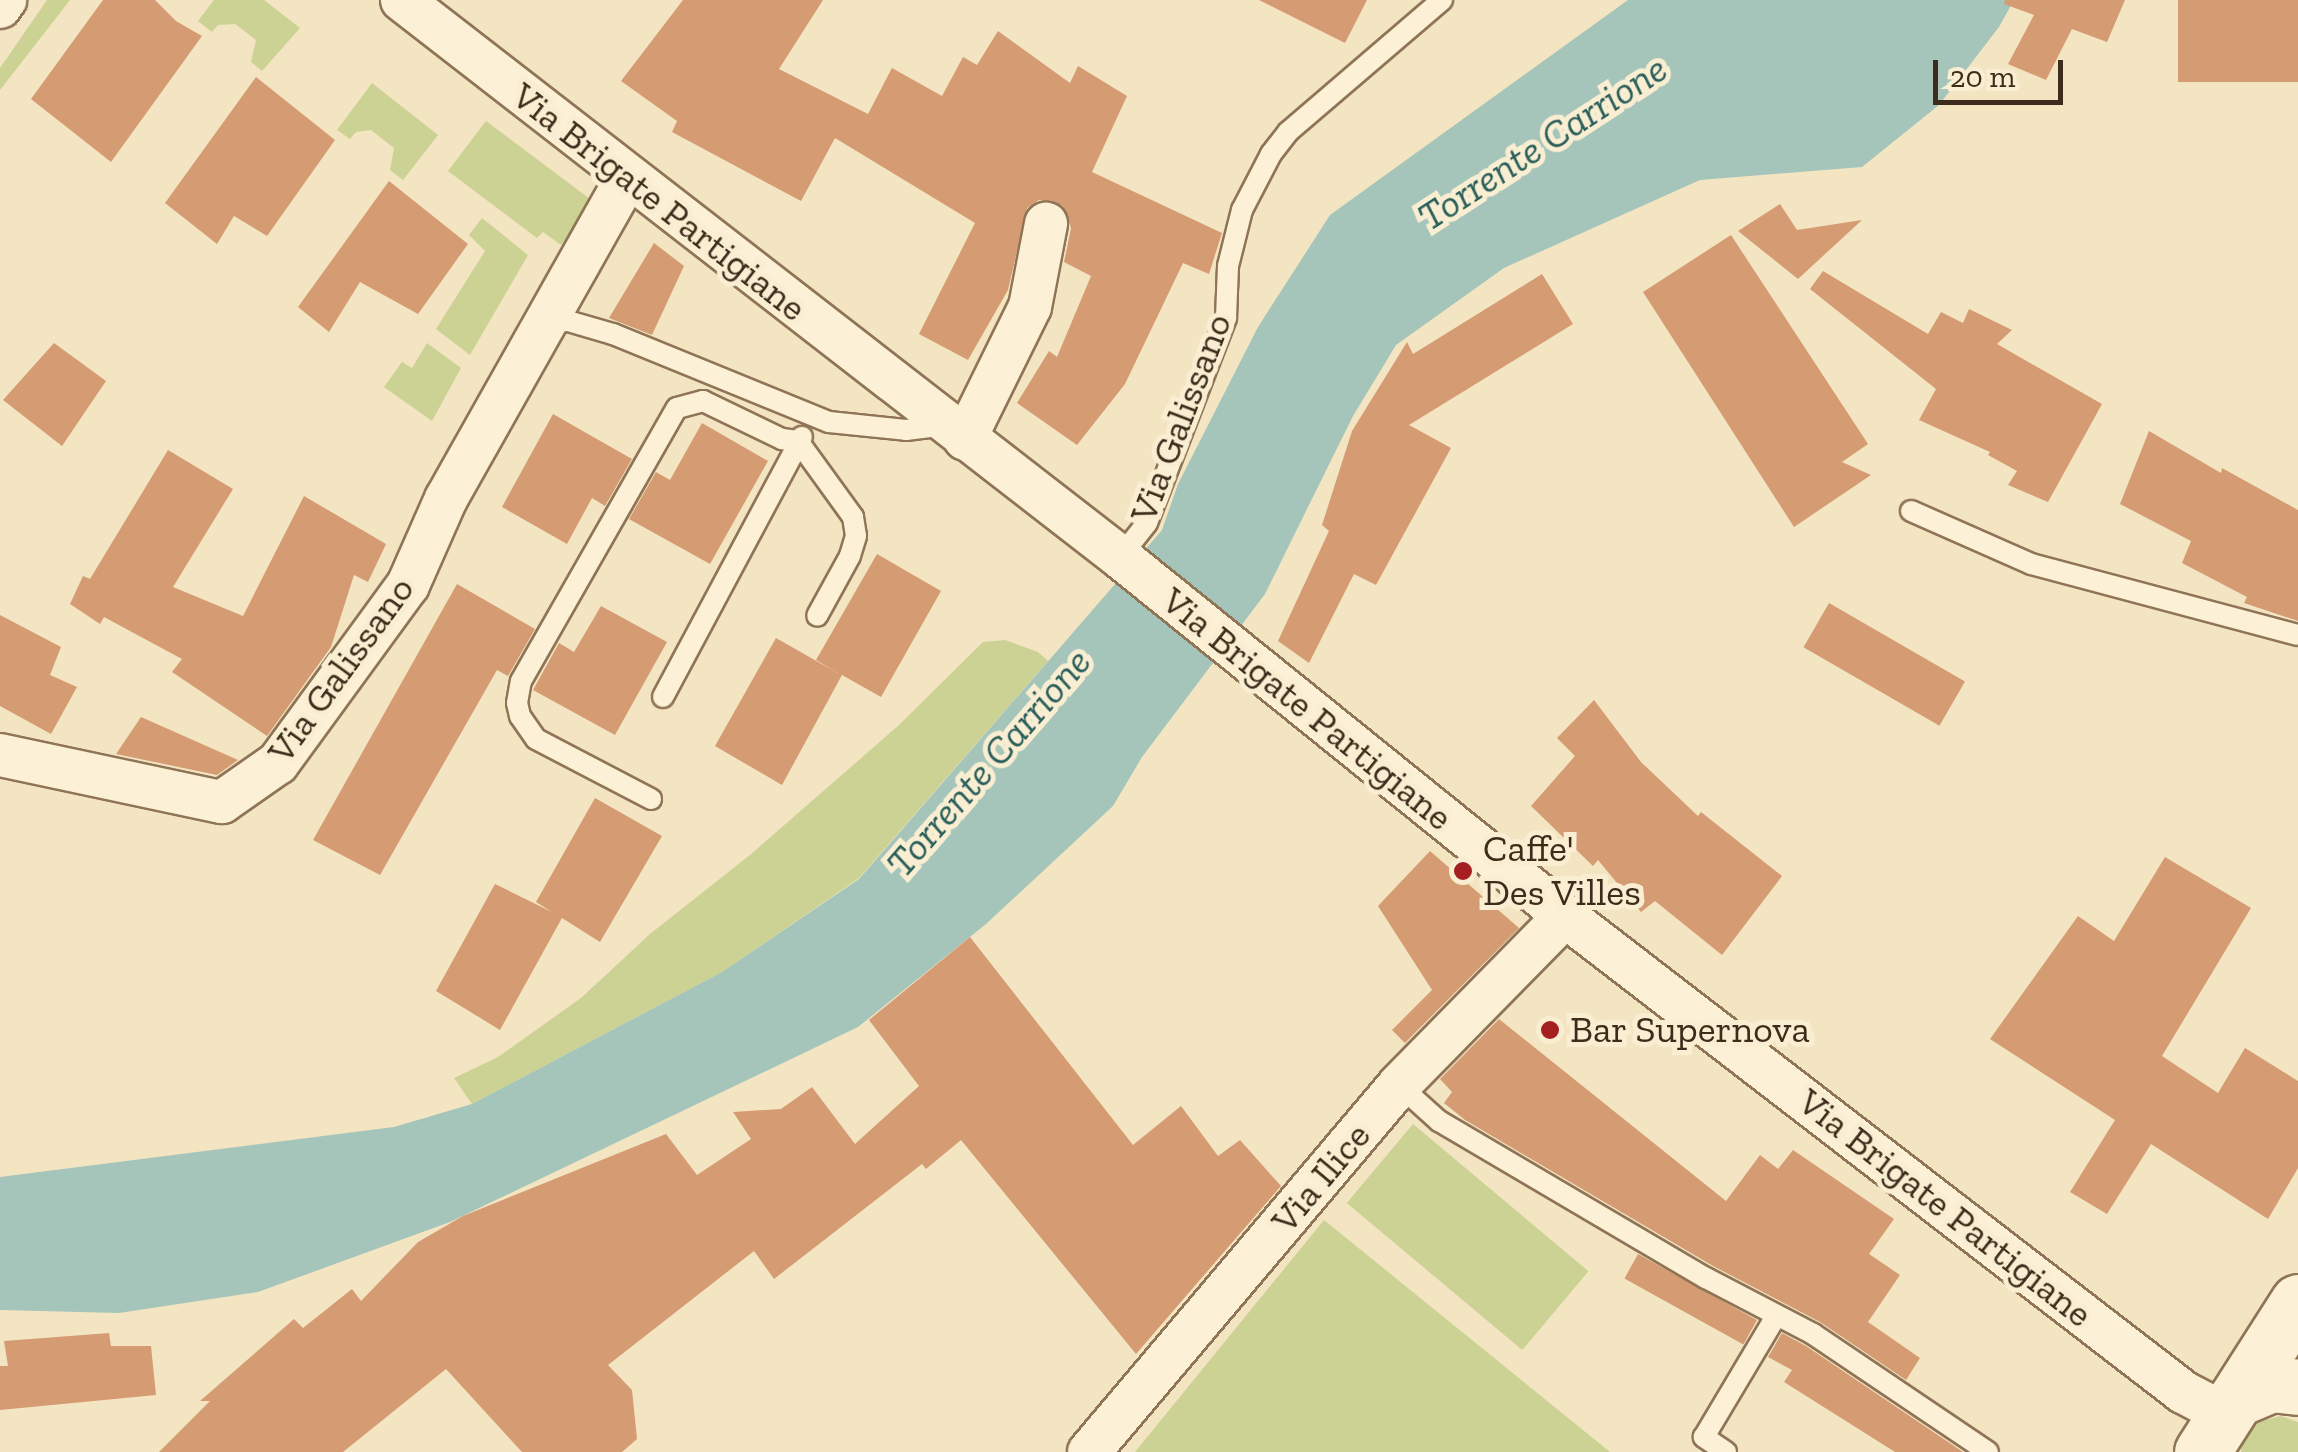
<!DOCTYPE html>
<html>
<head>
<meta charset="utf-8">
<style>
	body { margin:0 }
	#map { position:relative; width:2298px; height:1452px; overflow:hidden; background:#f3e4c2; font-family:"Zilla Slab",serif }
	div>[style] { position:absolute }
	.green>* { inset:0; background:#cbd294; transform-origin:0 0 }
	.water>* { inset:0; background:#a5c5bb }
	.building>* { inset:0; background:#d59c73; transform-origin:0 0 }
	.roads { filter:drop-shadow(2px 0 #8f7456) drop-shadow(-2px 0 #8f7456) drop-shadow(0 2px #8f7456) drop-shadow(0 -2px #8f7456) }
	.lane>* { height:20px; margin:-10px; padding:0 10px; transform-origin:10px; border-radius:10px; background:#fcf1d6 }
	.street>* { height:42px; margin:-21px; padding:0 21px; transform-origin:21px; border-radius:21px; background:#fcf1d6 }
	.secondary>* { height:55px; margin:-27.5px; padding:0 27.5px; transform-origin:27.5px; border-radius:27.5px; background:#fcf1d6 }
	.dots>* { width:28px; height:28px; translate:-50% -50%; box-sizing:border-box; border:5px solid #f9eed2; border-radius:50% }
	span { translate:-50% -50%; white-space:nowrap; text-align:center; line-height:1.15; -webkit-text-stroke:10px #f9eed2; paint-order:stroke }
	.street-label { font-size:38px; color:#3d2c1c }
	.poi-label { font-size:38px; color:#3d2c1c }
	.left { translate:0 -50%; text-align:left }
	.water-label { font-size:40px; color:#2a5f5b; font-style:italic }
	.scale { position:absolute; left:1933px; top:60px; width:130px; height:45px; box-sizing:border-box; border:5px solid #3d2c1c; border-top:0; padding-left:12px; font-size:30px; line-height:35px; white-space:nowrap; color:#3d2c1c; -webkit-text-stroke:8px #f9eed2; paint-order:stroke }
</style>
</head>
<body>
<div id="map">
	<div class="green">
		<div style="clip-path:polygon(47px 0,70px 0,0 90px,0 68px)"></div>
		<div style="clip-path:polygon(214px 0,264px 0,300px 28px,262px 71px,251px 62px,256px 40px,235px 24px,218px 25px,212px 32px,198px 21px)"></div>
		<div style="clip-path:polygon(372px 83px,438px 135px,403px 180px,390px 170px,394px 148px,371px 130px,356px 132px,350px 139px,337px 130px)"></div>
		<div style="clip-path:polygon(486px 121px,594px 202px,561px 245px,543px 232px,537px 238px,448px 171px)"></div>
		<div style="clip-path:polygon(482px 218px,528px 255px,470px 355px,436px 329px,485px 251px,469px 235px)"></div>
		<div style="clip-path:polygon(427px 343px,461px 368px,432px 421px,384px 387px,402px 362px,412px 368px)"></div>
		<div style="clip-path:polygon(1005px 640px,1038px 652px,1048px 661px,859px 878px,722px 972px,472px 1104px,454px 1078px,498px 1057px,581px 998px,650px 934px,750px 855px,899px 725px,983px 642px)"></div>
		<div style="left:1413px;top:1124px;width:229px;height:103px;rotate:40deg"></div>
		<div style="clip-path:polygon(1324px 1220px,1610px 1452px,1135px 1452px)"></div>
		<div style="clip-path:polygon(2281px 1416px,2298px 1422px,2298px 1452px,2241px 1452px,2242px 1441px,2257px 1422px)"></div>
	</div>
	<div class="water">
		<div style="clip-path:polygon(1628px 0,2014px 0,1999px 27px,1939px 105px,1862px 167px,1700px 180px,1504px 268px,1396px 345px,1353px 416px,1265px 594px,1142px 757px,1113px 806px,986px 924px,858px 1027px,450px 1222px,258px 1292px,119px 1313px,0 1310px,0 1177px,394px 1127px,472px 1104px,722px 972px,859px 879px,1162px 530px,1178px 484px,1258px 327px,1330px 215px)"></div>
	</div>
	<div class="building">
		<div style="clip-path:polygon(103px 0,155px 0,176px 21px,202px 36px,111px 162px,31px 99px)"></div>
		<div style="clip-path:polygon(683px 0,823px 0,779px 69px,868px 114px,892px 68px,942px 96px,963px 57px,977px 65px,998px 31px,1070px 83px,1078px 66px,1127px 96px,1092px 172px,1222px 233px,1209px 274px,1183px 263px,1125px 384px,1077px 445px,1017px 403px,1049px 351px,1057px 357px,1091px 276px,1064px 262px,1071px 228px,1063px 206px,1039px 200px,1027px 208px,1008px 290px,968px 360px,919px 334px,975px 223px,835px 138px,801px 201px,672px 132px,677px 121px,621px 81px)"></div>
		<div style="clip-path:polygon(1259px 0,1367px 0,1345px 43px)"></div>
		<div style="clip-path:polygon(2005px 0,2125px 0,2107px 42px,2072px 29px,2046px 80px,2008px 64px,2034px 15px,2004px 4px)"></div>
		<div style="left:2178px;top:0;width:120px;height:82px"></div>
		<div style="clip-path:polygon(256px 77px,335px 140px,267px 236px,234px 216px,217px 244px,165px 203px)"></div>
		<div style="clip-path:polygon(389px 181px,468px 244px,418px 314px,360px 282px,329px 332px,298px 307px)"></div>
		<div style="clip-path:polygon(1780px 204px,1797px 230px,1862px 220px,1798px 279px,1738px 231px)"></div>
		<div style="clip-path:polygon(1731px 235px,1868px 444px,1842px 462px,1871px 475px,1794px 527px,1643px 292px)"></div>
		<div style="clip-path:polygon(654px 243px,684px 266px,652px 335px,609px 318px)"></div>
		<div style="clip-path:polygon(1823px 271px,1928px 334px,1941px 312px,1963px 323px,1969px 309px,2012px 330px,1997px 344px,2102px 404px,2048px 502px,2008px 485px,2017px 471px,1988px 455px,1990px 452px,1919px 420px,1936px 389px,1810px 289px)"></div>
		<div style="clip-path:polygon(1542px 274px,1573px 324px,1409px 425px,1451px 448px,1376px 585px,1354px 574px,1309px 663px,1278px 641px,1329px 531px,1322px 525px,1352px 431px,1407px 342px,1413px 354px)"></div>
		<div style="clip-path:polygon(54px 343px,106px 381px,62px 446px,3px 400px)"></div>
		<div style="clip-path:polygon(553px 414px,632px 459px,605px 506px,592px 498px,567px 544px,502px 507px)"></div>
		<div style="clip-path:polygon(702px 423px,768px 461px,710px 564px,629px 519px,656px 472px,670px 480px)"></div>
		<div style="clip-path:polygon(2149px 431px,2221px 473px,2222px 468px,2298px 510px,2298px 621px,2244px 603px,2247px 597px,2182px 563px,2191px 541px,2120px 504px)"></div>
		<div style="clip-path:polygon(168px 450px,233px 489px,173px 587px,243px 616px,304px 496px,386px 544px,368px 582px,354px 575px,331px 647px,267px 736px,172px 672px,182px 659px,104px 617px,100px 624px,70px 604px,83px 576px,90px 579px)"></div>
		<div style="clip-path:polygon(877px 554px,941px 591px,881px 697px,842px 675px,782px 785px,715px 746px,776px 638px,841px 675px,816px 660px)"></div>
		<div style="clip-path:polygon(457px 584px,535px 629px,508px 676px,497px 670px,380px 875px,313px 840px)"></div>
		<div style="left:1829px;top:603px;width:157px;height:51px;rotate:30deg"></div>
		<div style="clip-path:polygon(601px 606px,667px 642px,615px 735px,533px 690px,559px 643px,574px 652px)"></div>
		<div style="clip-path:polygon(0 615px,61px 647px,50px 675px,77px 687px,51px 734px,0 706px)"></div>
		<div style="clip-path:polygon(1594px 700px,1641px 762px,1698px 816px,1701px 812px,1782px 876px,1722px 955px,1655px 901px,1641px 912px,1598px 860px,1593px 866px,1531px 806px,1575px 756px,1557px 738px)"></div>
		<div style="clip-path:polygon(141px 717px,238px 760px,217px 775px,116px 754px)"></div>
		<div style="clip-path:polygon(595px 798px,662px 836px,600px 942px,562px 918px,500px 1030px,436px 991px,495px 884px,552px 912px,536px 902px)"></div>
		<div style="clip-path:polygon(1430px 851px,1519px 928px,1405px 1043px,1392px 1030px,1432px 990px,1378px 906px)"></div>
		<div style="clip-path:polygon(2165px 857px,2251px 908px,2162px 1056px,2218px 1093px,2245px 1048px,2298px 1081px,2298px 1168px,2268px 1219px,2151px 1144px,2107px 1214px,2070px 1192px,2115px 1120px,1990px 1039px,2078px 916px,2114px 941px)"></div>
		<div style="clip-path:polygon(970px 937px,1133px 1145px,1181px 1106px,1218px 1156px,1240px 1140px,1281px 1186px,1136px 1354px,961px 1140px,926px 1169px,922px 1164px,774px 1279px,754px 1251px,608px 1365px,632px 1390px,637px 1439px,622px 1452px,522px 1452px,446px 1369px,343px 1452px,159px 1452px,210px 1401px,200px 1401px,294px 1319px,303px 1328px,352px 1289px,361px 1301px,418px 1242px,463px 1216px,666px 1134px,697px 1175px,751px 1139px,733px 1112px,781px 1109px,812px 1087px,855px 1144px,919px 1086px,869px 1020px)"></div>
		<div style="clip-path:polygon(1499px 1019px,1726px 1201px,1760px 1155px,1778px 1169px,1793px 1150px,1894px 1219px,1869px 1254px,1900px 1275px,1868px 1322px,1920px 1358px,1906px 1380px,1820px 1322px,1713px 1266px,1465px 1120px,1444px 1103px,1452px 1092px,1440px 1079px)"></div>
		<div style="left:1638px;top:1254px;width:136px;height:28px;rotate:29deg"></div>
		<div style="clip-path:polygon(109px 1333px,111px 1346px,151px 1346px,156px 1395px,0 1410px,0 1366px,8px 1366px,4px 1341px)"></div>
		<div style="clip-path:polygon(1782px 1333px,1806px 1346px,1963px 1452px,1895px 1452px,1784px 1382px,1792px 1370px,1768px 1357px)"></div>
	</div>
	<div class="roads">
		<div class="lane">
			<div style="left:549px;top:322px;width:19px;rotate:-3deg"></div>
			<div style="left:568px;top:321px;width:47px;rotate:16.1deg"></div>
			<div style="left:613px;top:334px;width:233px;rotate:22.2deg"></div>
			<div style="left:829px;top:422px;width:77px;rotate:5.9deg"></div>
			<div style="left:906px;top:430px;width:40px;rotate:-7.1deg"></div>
			<div style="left:1911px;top:511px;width:131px;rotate:23.8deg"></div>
			<div style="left:2031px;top:564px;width:276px;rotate:14.9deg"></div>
			<div style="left:1120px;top:557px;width:43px;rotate:-51.5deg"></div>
			<div style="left:1147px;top:523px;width:220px;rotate:-68.9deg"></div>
			<div style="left:1226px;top:318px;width:52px;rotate:-87.8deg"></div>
			<div style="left:1228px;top:266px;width:58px;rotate:-76deg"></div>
			<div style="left:1242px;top:210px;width:63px;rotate:-62.6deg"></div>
			<div style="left:1271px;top:154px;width:28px;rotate:-52deg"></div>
			<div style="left:1288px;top:132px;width:203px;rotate:-40.6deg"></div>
			<div style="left:663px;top:697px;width:295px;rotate:-61.9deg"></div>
			<div style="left:651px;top:799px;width:130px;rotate:-152.4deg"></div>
			<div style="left:536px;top:739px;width:28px;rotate:-125deg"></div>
			<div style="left:520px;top:716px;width:13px;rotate:-103deg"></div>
			<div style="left:517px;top:703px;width:22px;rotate:-80deg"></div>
			<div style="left:521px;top:681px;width:314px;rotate:-60.3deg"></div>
			<div style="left:677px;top:408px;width:27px;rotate:-15deg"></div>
			<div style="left:703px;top:401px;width:88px;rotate:25.7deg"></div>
			<div style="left:782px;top:439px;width:16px;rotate:7deg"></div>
			<div style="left:798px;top:441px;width:94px;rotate:54.1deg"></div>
			<div style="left:853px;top:517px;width:19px;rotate:81deg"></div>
			<div style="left:856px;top:536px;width:21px;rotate:107deg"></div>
			<div style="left:850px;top:556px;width:68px;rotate:118.8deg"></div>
			<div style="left:1399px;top:1085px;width:54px;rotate:42deg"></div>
			<div style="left:1439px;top:1121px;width:310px;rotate:30.5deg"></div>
			<div style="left:1706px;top:1278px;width:121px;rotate:27.6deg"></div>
			<div style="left:1813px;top:1334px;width:211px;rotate:34deg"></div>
			<div style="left:1726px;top:1452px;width:27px;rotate:-146deg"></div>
			<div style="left:1704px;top:1437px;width:141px;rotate:-59.2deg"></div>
		</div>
		<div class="street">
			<div style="left:402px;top:0;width:909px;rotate:37.8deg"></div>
			<div style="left:1120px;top:557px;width:572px;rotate:38.89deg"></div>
			<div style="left:1565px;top:916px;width:780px;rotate:37.6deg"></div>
			<div style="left:2183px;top:1392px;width:45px;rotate:27.7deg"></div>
			<div style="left:0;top:7px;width:9px;rotate:-54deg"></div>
			<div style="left:965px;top:439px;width:147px;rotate:-63.8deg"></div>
			<div style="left:1030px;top:307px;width:85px;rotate:-79.1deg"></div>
			<div style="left:0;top:755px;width:227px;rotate:12deg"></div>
			<div style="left:222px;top:802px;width:68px;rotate:-34.9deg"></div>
			<div style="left:278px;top:763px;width:220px;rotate:-53.9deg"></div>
			<div style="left:408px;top:585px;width:94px;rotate:-66.2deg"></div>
			<div style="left:446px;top:499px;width:369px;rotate:-60.6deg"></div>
			<div style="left:1089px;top:1452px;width:480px;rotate:-49.8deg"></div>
			<div style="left:1399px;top:1085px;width:237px;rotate:-45.5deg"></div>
		</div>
		<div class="secondary">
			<div style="left:2236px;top:1399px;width:38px;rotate:-23deg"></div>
			<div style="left:2271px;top:1384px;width:27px;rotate:6deg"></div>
			<div style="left:2202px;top:1452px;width:178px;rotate:-57.4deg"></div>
		</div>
	</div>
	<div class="dots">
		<div style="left:1463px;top:871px;background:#a51f21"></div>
		<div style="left:1550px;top:1030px;background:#a51f21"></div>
	</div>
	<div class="street-label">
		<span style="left:659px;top:202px;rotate:38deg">Via Brigate Partigiane</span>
		<span style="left:1181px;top:418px;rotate:-69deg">Via Galissano</span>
		<span style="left:341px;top:670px;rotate:-54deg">Via Galissano</span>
		<span style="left:1307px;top:709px;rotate:39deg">Via Brigate Partigiane</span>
		<span style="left:1321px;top:1178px;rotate:-50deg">Via Ilice</span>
		<span style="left:1945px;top:1208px;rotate:38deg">Via Brigate Partigiane</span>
	</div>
	<div class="poi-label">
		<span class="left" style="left:1483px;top:871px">Caffe'<br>Des Villes</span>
		<span class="left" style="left:1570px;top:1030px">Bar Supernova</span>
	</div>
	<div class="water-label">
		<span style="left:1542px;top:142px;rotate:-33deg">Torrente Carrione</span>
		<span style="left:988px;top:762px;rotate:-49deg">Torrente Carrione</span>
	</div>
	<div class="scale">20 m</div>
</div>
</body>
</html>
